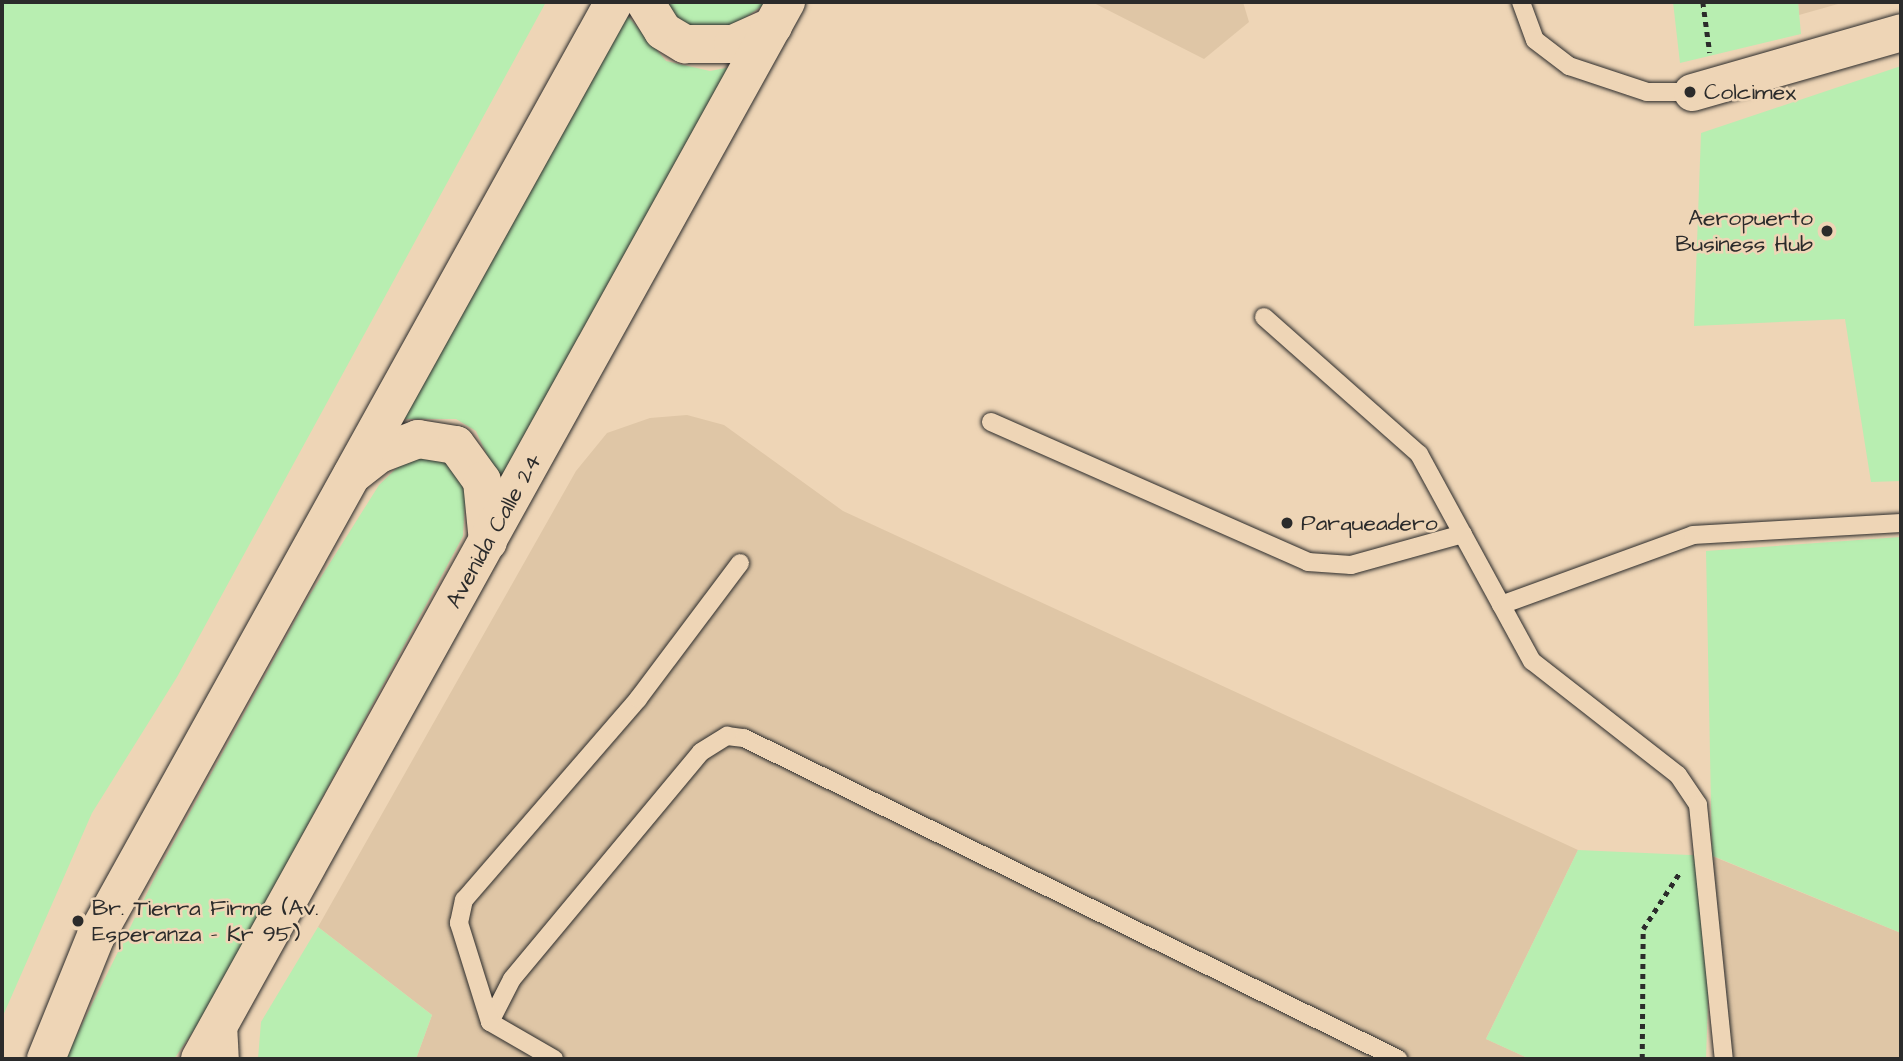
<!DOCTYPE html>
<html>
<head>
<meta charset="utf-8">
<style>
	body { margin:0 }
	#map { position:relative; width:1903px; height:1061px; overflow:hidden; background:#eed5b6; font-family:"Architects Daughter",sans-serif }
	div>[style] { position:absolute }
	[style*='--x'] { left:calc(var(--x)*1px); top:calc(var(--y)*1px); width:calc(var(--w)*1px); rotate:calc(var(--a)*1deg) }
	.built>* { inset:0; background:#dfc6a6 }
	.green>* { inset:0; background:#b8eeb1 }
	.path>* { height:4.5px; margin-top:-2.25px; transform-origin:0; background:repeating-linear-gradient(90deg,#2b2b2b 0 5px,transparent 0 10px) }
	.roads { filter:drop-shadow(0 0 2px #2b2b2b) drop-shadow(0 0 2px #2b2b2b) }
	.lane>* { height:18px; margin:-9px; padding:0 9px; transform-origin:9px; border-radius:9px; background:#eed5b6 }
	.street>* { height:37px; margin:-18.5px; padding:0 18.5px; transform-origin:18.5px; border-radius:18.5px; background:#eed5b6 }
	.secondary>* { height:38px; margin:-19px; padding:0 19px; transform-origin:19px; border-radius:19px; background:#eed5b6 }
	.dots>* { width:19px; height:19px; translate:-50% -50%; box-sizing:border-box; border:4px solid #eed5b6; border-radius:50% }
	span { translate:-50% -50%; white-space:nowrap; text-align:center; line-height:1.15; -webkit-text-stroke:5px #eed5b6; paint-order:stroke }
	.poi-label { font-size:23px; color:#2b2b2b }
	.left { translate:0 -50%; text-align:left }
	.right { translate:-100% -50%; text-align:right }
	.street-label { font-size:23px; color:#2b2b2b }
	.frame { position:absolute; inset:0; border:4px solid #2b2b2b; pointer-events:none }
</style>
</head>
<body>
<div id="map">
	<div class="built">
		<div style="clip-path:polygon(1092px 2px,1243px 2px,1249px 22px,1204px 59px)"></div>
		<div style="clip-path:polygon(1798px 2px,1845px 2px,1799px 15px)"></div>
		<div style="clip-path:polygon(687px 415px,724px 425px,843px 511px,1578px 850px,1486px 1039px,1530px 1059px,416px 1059px,432px 1015px,318px 927px,576px 471px,607px 433px,650px 418px)"></div>
		<div style="clip-path:polygon(1712px 856px,1901px 933px,1901px 1059px,1719px 1059px)"></div>
	</div>
	<div class="green">
		<div style="clip-path:polygon(2px 2px,546px 2px,177px 677px,92px 813px,2px 1018px)"></div>
		<div style="clip-path:polygon(664px 2px,768px 2px,730px 28px,687px 29px)"></div>
		<div style="clip-path:polygon(1673px 2px,1798px 2px,1801px 34px,1680px 63px)"></div>
		<div style="clip-path:polygon(627px 15px,666px 61px,710px 71px,731px 67px,500px 484px,476px 431px,456px 419px,400px 419px)"></div>
		<div style="clip-path:polygon(1901px 66px,1901px 481px,1871px 482px,1845px 319px,1694px 326px,1701px 133px)"></div>
		<div style="clip-path:polygon(426px 454px,451px 465px,466px 483px,463px 536px,207px 1012px,174px 1059px,65px 1059px,159px 869px,306px 601px,379px 485px,402px 463px)"></div>
		<div style="clip-path:polygon(1901px 537px,1901px 933px,1713px 856px,1706px 1059px,1530px 1059px,1486px 1039px,1578px 850px,1712px 856px,1706px 551px)"></div>
		<div style="clip-path:polygon(318px 927px,432px 1015px,416px 1059px,258px 1059px,261px 1022px)"></div>
	</div>
	<div class="path">
		<div style="--x:1703;--y:2;--w:51;--a:82.2"></div>
		<div style="--x:1642;--y:1059;--w:130;--a:-89.6"></div>
		<div style="--x:1643;--y:929;--w:68;--a:-57"></div>
	</div>
	<div class="roads">
		<div class="lane">
			<div style="--x:1521;--y:2;--w:40;--a:69.8"></div>
			<div style="--x:1535;--y:40;--w:43;--a:37.4"></div>
			<div style="--x:1569;--y:66;--w:82;--a:18.4"></div>
			<div style="--x:1647;--y:92;--w:45;--a:0"></div>
			<div style="--x:1264;--y:317;--w:207;--a:41.5"></div>
			<div style="--x:1419;--y:454;--w:236;--a:61.4"></div>
			<div style="--x:1532;--y:661;--w:185;--a:38"></div>
			<div style="--x:1678;--y:775;--w:36;--a:56"></div>
			<div style="--x:1698;--y:805;--w:255;--a:84.2"></div>
			<div style="--x:991;--y:422;--w:347;--a:23.8"></div>
			<div style="--x:1308;--y:562;--w:43;--a:4"></div>
			<div style="--x:1351;--y:565;--w:116;--a:-15.5"></div>
			<div style="--x:1501;--y:605;--w:204;--a:-20"></div>
			<div style="--x:1693;--y:535;--w:208;--a:-3.3"></div>
			<div style="--x:490;--y:1022;--w:48;--a:-62.9"></div>
			<div style="--x:512;--y:979;--w:295;--a:-50.2"></div>
			<div style="--x:701;--y:752;--w:31;--a:-32"></div>
			<div style="--x:727;--y:736;--w:17;--a:7"></div>
			<div style="--x:744;--y:738;--w:729;--a:26.14"></div>
			<div style="--x:228;--y:1024;--w:35;--a:87"></div>
			<div style="--x:554;--y:1059;--w:74;--a:-150"></div>
			<div style="--x:490;--y:1022;--w:104;--a:-107.4"></div>
			<div style="--x:459;--y:923;--w:24;--a:-78"></div>
			<div style="--x:464;--y:900;--w:266;--a:-49.1"></div>
			<div style="--x:638;--y:699;--w:170;--a:-53.1"></div>
		</div>
		<div class="street">
			<div style="--x:1692;--y:92;--w:217;--a:-16"></div>
		</div>
		<div class="secondary">
			<div style="--x:645;--y:2;--w:34;--a:58"></div>
			<div style="--x:663;--y:31;--w:26;--a:31"></div>
			<div style="--x:685;--y:44;--w:48;--a:0"></div>
			<div style="--x:733;--y:44;--w:44;--a:-24.2"></div>
			<div style="--x:352;--y:475;--w:34;--a:-38"></div>
			<div style="--x:379;--y:454;--w:42;--a:-21"></div>
			<div style="--x:418;--y:439;--w:38;--a:9"></div>
			<div style="--x:456;--y:445;--w:44;--a:54.2"></div>
			<div style="--x:482;--y:481;--w:61;--a:84.4"></div>
			<div style="--x:46;--y:1059;--w:133;--a:-67.9"></div>
			<div style="--x:96;--y:936;--w:1068;--a:-60.99"></div>
			<div style="--x:200;--y:1059;--w:1209;--a:-61"></div>
		</div>
	</div>
	<div class="dots">
		<div style="left:1690px;top:92px;background:#2b2b2b"></div>
		<div style="left:1827px;top:231px;background:#2b2b2b"></div>
		<div style="left:1287px;top:523px;background:#2b2b2b"></div>
		<div style="left:78px;top:921px;background:#2b2b2b"></div>
	</div>
	<div class="poi-label">
		<span class="left" style="left:1704px;top:92px">Colcimex</span>
		<span class="right" style="left:1813px;top:231px">Aeropuerto<br>Business Hub</span>
		<span class="left" style="left:1301px;top:523px">Parqueadero</span>
		<span class="left" style="left:92px;top:921px">Br. Tierra Firme (Av.<br>Esperanza - Kr 95)</span>
	</div>
	<div class="street-label">
		<span style="left:494px;top:531px;rotate:-61deg">Avenida Calle 24</span>
	</div>
	<div class="frame"></div>
</div>
</body>
</html>
